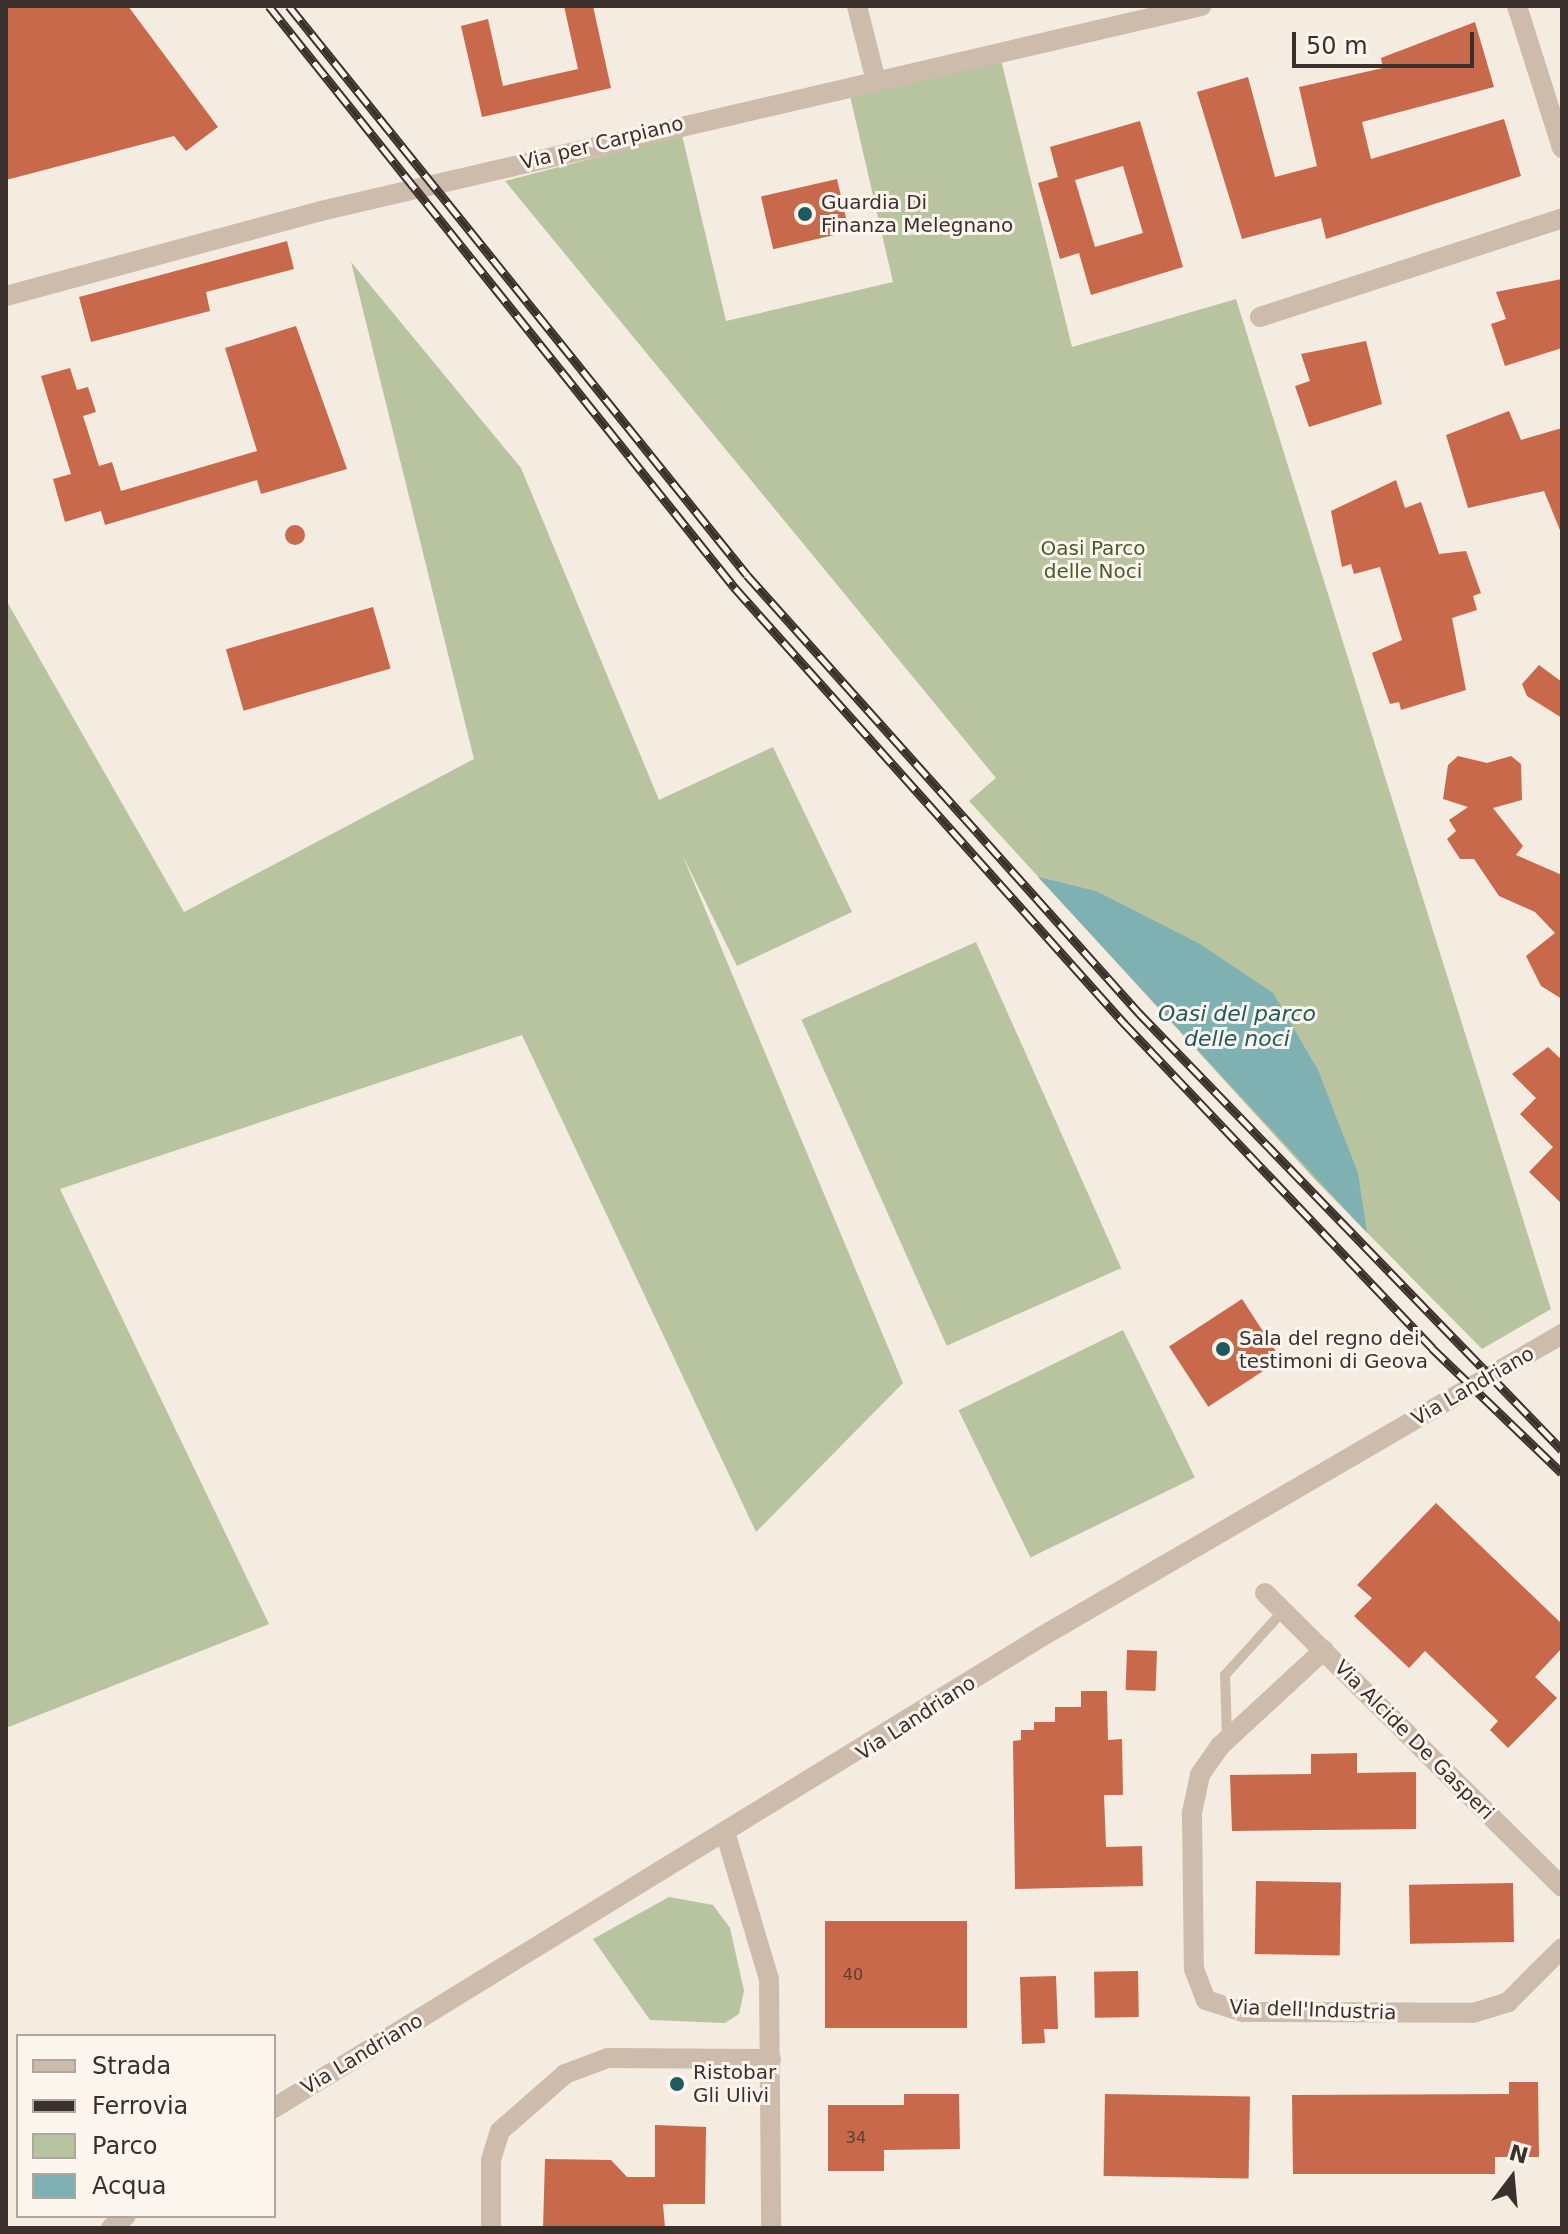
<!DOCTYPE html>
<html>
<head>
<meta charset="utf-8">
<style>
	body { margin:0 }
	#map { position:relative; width:1568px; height:2234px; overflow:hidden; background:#f4ebe1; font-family:"DejaVu Sans",sans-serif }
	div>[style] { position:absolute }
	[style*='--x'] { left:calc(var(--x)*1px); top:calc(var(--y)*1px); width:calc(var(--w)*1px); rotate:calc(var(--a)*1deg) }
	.green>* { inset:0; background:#b8c4a0; transform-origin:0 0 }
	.water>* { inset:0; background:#7fb0b2 }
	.pier>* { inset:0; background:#f4ebe1 }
	.building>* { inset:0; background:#c8694b; transform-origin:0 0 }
	.round { border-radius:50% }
	.service>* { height:10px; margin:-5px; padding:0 5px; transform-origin:5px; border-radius:5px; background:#cdbbac }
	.minor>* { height:20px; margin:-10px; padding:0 10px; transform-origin:10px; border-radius:10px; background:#cdbbac }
	.tertiary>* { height:20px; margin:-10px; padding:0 10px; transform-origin:10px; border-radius:10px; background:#cdbbac }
	.rail>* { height:9px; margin-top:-4.5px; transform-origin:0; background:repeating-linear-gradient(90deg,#fbf5ee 0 18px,#3b302b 0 36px); box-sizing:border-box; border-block:2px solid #3b302b }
	.dots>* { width:22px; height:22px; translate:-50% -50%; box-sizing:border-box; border:4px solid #fbf5ee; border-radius:50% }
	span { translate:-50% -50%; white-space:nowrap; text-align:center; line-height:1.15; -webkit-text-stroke:6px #fbf5ee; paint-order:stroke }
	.number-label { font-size:16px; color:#5e3e33 }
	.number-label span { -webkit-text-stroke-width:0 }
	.street-label { font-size:20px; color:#3b302b }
	.poi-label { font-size:20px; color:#3b302b }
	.left { translate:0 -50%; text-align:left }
	.park-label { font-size:20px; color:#4a5a2e }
	.water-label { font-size:22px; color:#1f5a5e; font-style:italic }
	.frame { position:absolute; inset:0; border:8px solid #3b302b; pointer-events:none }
	.legend { position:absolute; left:16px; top:2034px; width:260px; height:184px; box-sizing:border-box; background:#fbf5ee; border:2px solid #aea6a0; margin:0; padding:10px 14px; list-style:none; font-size:24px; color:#3b302b }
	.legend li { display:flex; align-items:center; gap:16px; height:40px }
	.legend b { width:40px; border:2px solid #aea6a0 }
	.north { position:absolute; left:1472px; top:2138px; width:80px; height:80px; -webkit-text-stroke:6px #fbf5ee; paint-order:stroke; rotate:16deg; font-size:22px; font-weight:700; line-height:32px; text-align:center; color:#3b302b }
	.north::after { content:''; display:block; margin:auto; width:28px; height:36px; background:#3b302b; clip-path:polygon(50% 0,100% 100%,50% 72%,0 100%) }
	.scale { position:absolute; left:1292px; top:32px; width:182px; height:36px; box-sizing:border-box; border:4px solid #3b302b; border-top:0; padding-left:10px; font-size:24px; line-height:28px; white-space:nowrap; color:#3b302b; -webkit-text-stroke:6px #fbf5ee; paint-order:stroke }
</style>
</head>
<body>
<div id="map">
	<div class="green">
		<div style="clip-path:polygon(1000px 56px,1072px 347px,1236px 299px,1551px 1309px,1482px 1349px,1316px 1181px,969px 801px,996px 778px,505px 181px,682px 135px,726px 321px,893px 282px,850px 96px)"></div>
		<div style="clip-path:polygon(351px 262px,521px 468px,659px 800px,773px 747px,852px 912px,737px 966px,682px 854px,903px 1383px,756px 1532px,522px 1035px,60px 1189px,269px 1624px,6px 1728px,6px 600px,184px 912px,474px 759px)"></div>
		<div style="left:976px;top:942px;width:357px;height:191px;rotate:66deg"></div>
		<div style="left:1123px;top:1330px;width:164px;height:183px;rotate:64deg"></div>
		<div style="clip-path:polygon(669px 1897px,713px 1905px,730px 1928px,744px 1991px,739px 2014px,725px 2023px,650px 2020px,593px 1939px)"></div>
	</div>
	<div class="water">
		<div style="clip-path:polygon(1038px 877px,1096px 891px,1200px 944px,1273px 993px,1318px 1070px,1358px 1173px,1367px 1233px)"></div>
	</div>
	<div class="pier">
		<div style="clip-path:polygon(1035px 874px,1316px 1181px,1370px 1236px,1364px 1236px,1137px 993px)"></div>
	</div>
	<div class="building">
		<div style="clip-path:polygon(6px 6px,128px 6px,218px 127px,186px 151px,174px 136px,6px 180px)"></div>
		<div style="clip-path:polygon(564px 6px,593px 6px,611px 88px,482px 117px,461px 26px,488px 19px,503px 86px,578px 69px)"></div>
		<div style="clip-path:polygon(1475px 22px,1494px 87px,1362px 122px,1371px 159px,1504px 119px,1521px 176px,1326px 239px,1321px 218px,1242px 239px,1197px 92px,1248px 77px,1275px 177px,1317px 166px,1299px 87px,1383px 68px,1381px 58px)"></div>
		<div style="clip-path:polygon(evenodd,1140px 121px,1183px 267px,1091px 295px,1079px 253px,1060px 259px,1038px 183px,1058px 177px,1050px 147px,1140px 121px,1123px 166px,1143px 233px,1095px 247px,1075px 180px,1123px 166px)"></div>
		<div style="left:837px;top:179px;width:54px;height:78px;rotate:77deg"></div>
		<div style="clip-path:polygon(287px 241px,294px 269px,206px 292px,210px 311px,91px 342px,79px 297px)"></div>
		<div style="clip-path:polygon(1562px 279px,1562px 348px,1505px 366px,1491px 324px,1506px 319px,1496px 292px)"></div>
		<div style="clip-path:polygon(296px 326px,347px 469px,261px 494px,257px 480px,105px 525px,101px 511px,65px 522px,53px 479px,71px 474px,41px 376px,70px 368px,77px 390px,88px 387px,96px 412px,83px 416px,99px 466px,112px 462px,121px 491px,257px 451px,225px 348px)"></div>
		<div style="clip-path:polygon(1366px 341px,1382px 404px,1309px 427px,1295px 386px,1310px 381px,1301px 354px)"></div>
		<div style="clip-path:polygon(1509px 411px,1521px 440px,1562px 428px,1562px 535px,1544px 491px,1468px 508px,1446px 435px)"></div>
		<div style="clip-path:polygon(1396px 480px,1405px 508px,1421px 502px,1439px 554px,1466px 551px,1481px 593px,1473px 596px,1477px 610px,1452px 618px,1466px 690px,1401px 710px,1399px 702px,1390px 704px,1372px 653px,1402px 640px,1380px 567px,1354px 574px,1351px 564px,1342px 567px,1331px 511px)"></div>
		<div class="round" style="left:285px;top:525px;width:20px;height:20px"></div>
		<div style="left:373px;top:607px;width:64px;height:153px;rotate:74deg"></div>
		<div style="clip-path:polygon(1539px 665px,1562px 682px,1562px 718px,1527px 696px,1522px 684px)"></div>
		<div style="clip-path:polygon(1458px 756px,1487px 763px,1511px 756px,1521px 764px,1522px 800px,1493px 808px,1523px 846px,1516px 855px,1562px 875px,1562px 999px,1541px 986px,1526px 956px,1555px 933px,1535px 912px,1499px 896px,1474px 859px,1460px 859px,1447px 839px,1456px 831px,1449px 820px,1468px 807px,1443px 799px,1448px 765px)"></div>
		<div style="clip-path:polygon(1548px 1047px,1562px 1060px,1562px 1204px,1529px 1172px,1553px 1147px,1520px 1114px,1536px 1098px,1512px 1074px)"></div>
		<div style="left:1242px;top:1299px;width:72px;height:87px;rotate:57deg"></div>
		<div style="clip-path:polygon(1436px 1503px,1562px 1624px,1562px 1648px,1535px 1677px,1557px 1698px,1508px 1748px,1490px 1730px,1498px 1721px,1425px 1651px,1409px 1668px,1354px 1616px,1372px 1598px,1357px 1585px)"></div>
		<div style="left:1127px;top:1650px;width:30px;height:40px;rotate:2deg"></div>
		<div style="clip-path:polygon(1081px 1691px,1107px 1691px,1108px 1740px,1122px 1739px,1123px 1795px,1104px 1795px,1106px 1847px,1142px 1846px,1143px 1886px,1015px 1889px,1013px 1741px,1021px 1740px,1021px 1730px,1034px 1730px,1034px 1722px,1055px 1722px,1055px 1707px,1081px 1707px)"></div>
		<div style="clip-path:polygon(1357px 1753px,1357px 1773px,1416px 1772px,1416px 1829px,1232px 1831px,1230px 1775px,1311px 1774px,1311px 1754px)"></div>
		<div style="left:1256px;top:1881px;width:85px;height:73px;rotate:1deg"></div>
		<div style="left:1513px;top:1883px;width:59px;height:104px;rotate:89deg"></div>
		<div style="left:825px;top:1921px;width:142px;height:107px"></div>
		<div style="left:1138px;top:1971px;width:46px;height:44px;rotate:89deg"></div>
		<div style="clip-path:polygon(1056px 1976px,1058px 2029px,1044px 2029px,1045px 2043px,1022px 2044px,1020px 1977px)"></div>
		<div style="clip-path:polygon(1509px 2082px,1538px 2082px,1539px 2157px,1495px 2157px,1495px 2174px,1293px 2174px,1292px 2095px,1509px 2094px)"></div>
		<div style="clip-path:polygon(904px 2094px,959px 2094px,960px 2149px,884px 2150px,884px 2171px,828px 2171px,828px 2105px,904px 2105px)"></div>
		<div style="left:1105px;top:2094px;width:145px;height:82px;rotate:1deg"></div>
		<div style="clip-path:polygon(655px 2125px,706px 2127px,705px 2204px,663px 2204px,665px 2228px,543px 2228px,545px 2159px,611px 2160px,627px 2177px,655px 2177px)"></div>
	</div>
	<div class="service">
		<div style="--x:1227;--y:1738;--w:63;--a:-91.8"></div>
		<div style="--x:1225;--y:1675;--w:86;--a:-47.8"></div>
	</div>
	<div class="minor">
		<div style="--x:857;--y:6;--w:73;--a:75.8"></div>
		<div style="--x:1517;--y:6;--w:149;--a:72.4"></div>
		<div style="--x:6;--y:296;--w:326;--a:-15.1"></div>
		<div style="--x:321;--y:211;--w:904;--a:-13.11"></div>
		<div style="--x:1260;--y:317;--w:318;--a:-18.1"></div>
		<div style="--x:1265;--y:1593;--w:418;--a:44.7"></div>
		<div style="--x:1324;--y:1650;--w:142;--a:137.3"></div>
		<div style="--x:1220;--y:1746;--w:35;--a:125"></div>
		<div style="--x:1200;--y:1775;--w:40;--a:102"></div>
		<div style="--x:1192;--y:1814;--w:155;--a:89.3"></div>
		<div style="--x:1194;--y:1969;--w:33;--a:69"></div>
		<div style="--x:1206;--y:2000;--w:39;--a:18"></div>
		<div style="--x:1243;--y:2012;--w:230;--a:0.2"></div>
		<div style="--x:1473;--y:2013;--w:37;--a:-17"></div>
		<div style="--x:1508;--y:2002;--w:76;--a:-45"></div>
		<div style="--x:726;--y:1835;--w:150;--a:73.4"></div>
		<div style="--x:769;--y:1979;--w:249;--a:89.5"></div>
		<div style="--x:491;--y:2228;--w:68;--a:-90"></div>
		<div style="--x:491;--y:2160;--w:30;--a:-73"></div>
		<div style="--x:500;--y:2131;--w:86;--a:-41.2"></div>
		<div style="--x:565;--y:2074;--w:46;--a:-20.4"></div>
		<div style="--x:608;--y:2058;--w:163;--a:0.4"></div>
	</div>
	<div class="tertiary">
		<div style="--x:274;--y:2108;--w:900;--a:-31.55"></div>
		<div style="--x:1041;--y:1637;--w:603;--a:-30.18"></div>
		<div style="--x:111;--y:2228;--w:19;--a:-39"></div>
	</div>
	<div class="rail">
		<div style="--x:269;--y:6;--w:746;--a:51.32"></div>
		<div style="--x:735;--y:588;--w:584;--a:48.2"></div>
		<div style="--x:1124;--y:1023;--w:448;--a:46.5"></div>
		<div style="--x:1432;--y:1348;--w:180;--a:43.9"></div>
		<div style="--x:289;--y:6;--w:730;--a:51.17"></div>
		<div style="--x:747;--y:575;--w:588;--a:48.17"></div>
		<div style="--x:1139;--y:1013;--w:608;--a:45.93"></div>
	</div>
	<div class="dots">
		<div style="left:805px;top:214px;background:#1f5a5e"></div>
		<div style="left:1223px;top:1349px;background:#1f5a5e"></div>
		<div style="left:677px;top:2084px;background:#1f5a5e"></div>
	</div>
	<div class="number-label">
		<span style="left:853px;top:1975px">40</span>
		<span style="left:856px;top:2138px">34</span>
	</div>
	<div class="street-label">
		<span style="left:602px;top:143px;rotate:-14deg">Via per Carpiano</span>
		<span style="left:1473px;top:1386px;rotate:-30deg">Via Landriano</span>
		<span style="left:916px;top:1718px;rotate:-33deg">Via Landriano</span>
		<span style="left:1414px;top:1740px;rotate:45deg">Via Alcide De Gasperi</span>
		<span style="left:1313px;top:2010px;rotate:2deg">Via dell'Industria</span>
		<span style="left:362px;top:2054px;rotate:-31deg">Via Landriano</span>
	</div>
	<div class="poi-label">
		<span class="left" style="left:821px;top:214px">Guardia Di<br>Finanza Melegnano</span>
		<span class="left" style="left:1239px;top:1350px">Sala del regno dei<br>testimoni di Geova</span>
		<span class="left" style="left:693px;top:2084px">Ristobar<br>Gli Ulivi</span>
	</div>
	<div class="park-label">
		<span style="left:1093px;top:560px">Oasi Parco<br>delle Noci</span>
	</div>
	<div class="water-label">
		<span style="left:1237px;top:1026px">Oasi del parco<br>delle noci</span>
	</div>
	<div class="frame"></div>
	<ul class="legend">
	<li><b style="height:10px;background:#cdbbac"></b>Strada</li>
	<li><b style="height:10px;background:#3b302b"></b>Ferrovia</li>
	<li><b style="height:22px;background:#b8c4a0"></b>Parco</li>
	<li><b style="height:22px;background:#7fb0b2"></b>Acqua</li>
	</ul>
	<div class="north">N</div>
	<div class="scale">50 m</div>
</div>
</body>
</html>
